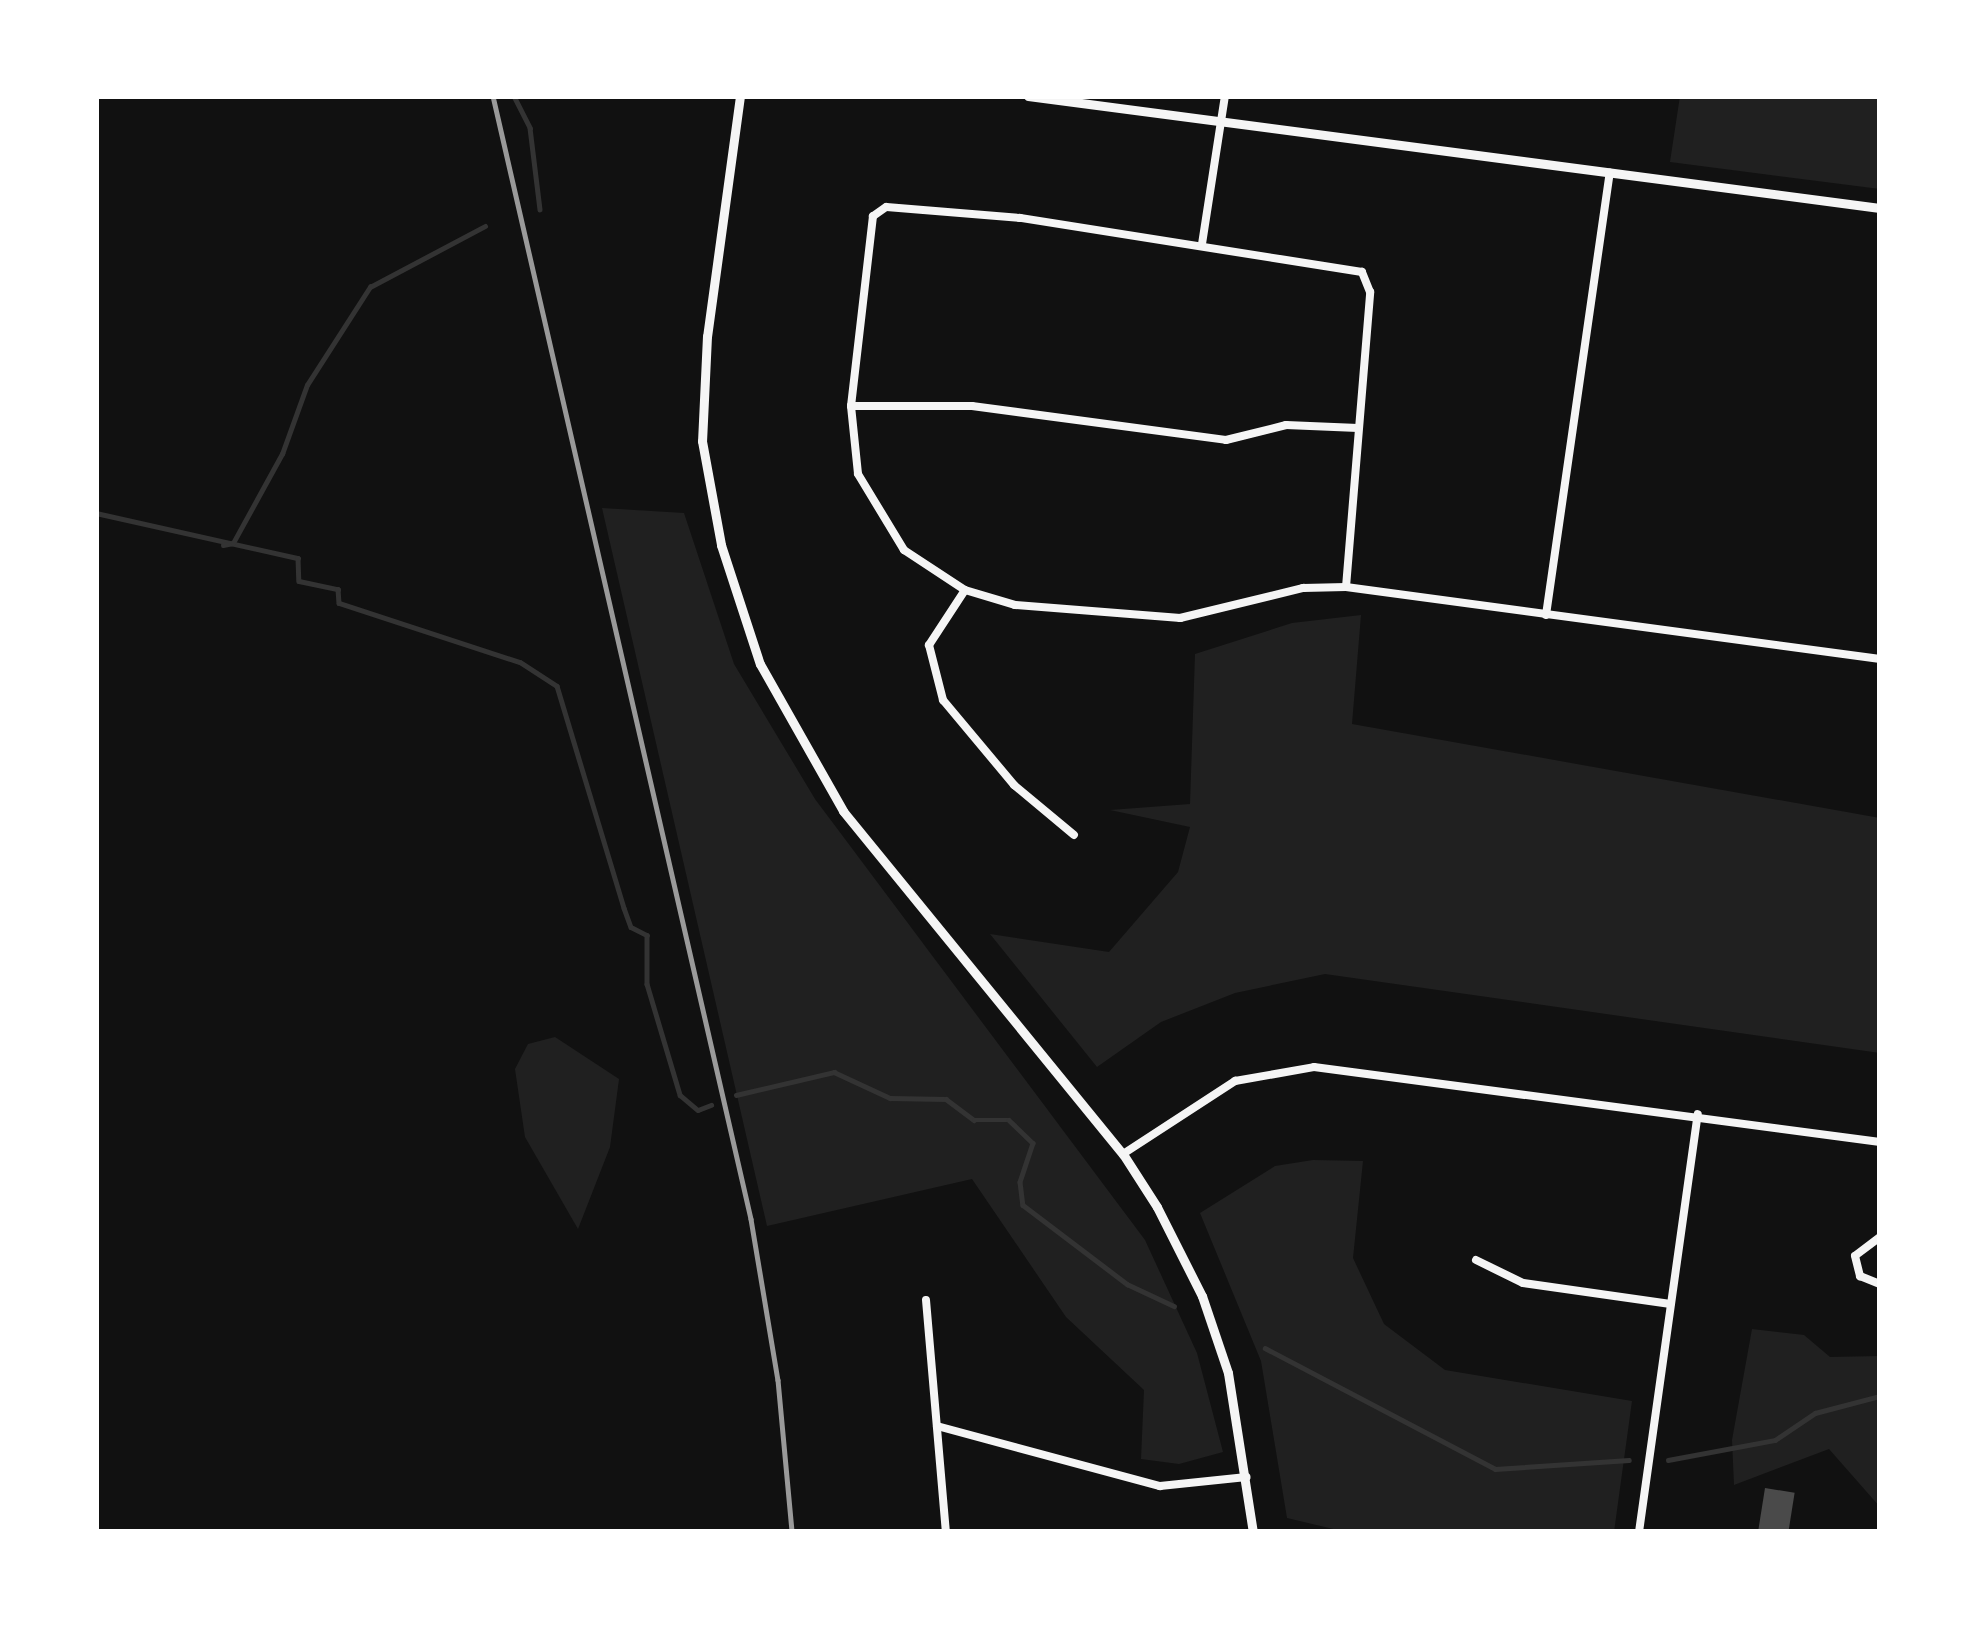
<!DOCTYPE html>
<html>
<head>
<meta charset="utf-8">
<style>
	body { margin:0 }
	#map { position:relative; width:1976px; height:1628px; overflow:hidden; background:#111; font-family:Poppins,sans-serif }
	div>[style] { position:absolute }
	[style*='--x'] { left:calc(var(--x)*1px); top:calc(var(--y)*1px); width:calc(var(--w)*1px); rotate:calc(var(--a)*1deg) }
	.green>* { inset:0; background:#202020 }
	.stream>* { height:4.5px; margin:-2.25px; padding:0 2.25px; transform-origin:2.25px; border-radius:2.25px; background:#333 }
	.building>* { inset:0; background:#4a4a4a; transform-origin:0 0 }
	.minor>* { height:8px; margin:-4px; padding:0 4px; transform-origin:4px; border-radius:4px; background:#f5f5f5 }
	.tertiary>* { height:9px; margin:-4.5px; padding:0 4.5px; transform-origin:4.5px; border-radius:4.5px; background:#f5f5f5 }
	.rail>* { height:4.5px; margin:-2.25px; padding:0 2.25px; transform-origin:2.25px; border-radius:2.25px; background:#9a9a9a }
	span { translate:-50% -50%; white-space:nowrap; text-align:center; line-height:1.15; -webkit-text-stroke:10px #fff; paint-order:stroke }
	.frame { position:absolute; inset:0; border:99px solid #fff; pointer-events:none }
</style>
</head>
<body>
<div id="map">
	<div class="green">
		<div style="clip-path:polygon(1680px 96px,1880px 96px,1880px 189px,1670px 162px)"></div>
		<div style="clip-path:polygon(602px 508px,684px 513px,734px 664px,815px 799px,1145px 1240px,1197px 1353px,1223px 1452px,1179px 1464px,1141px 1459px,1144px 1390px,1066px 1317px,972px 1179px,767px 1226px)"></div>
		<div style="clip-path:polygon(1361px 615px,1352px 724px,1880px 818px,1880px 1053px,1325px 974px,1235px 993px,1161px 1022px,1097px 1067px,990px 934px,1109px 952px,1178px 872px,1190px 827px,1110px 810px,1190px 804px,1195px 654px,1292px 623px)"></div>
		<div style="clip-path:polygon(555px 1037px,619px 1079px,610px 1147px,578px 1229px,525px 1137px,515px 1069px,528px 1044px)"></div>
		<div style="clip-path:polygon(1313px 1160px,1363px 1161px,1353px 1258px,1384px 1324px,1445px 1370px,1632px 1401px,1614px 1532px,1346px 1532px,1287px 1518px,1261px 1361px,1200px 1213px,1275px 1166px)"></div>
		<div style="clip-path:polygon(1752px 1329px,1804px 1335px,1830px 1357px,1880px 1356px,1880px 1507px,1829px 1449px,1734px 1485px,1732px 1440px)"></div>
	</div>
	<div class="stream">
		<div style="--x:514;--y:96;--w:36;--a:63"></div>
		<div style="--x:530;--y:128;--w:82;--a:83"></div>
		<div style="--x:96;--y:513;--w:207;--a:12.6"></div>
		<div style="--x:298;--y:558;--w:23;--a:88"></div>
		<div style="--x:299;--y:581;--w:40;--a:12"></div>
		<div style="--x:338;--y:589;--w:14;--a:86"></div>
		<div style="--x:339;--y:603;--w:190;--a:18.1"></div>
		<div style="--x:520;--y:662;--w:44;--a:33"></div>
		<div style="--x:557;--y:686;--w:232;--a:73.2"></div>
		<div style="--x:624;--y:908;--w:20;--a:70"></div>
		<div style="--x:631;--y:927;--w:18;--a:27"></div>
		<div style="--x:647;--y:935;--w:49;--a:90"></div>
		<div style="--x:647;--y:984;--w:116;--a:73.4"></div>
		<div style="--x:680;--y:1095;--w:23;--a:40"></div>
		<div style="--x:698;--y:1110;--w:14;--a:-21"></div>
		<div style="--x:223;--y:545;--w:10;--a:-11"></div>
		<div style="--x:233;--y:543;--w:102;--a:-61.2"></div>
		<div style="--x:282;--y:454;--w:73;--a:-70.1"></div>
		<div style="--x:307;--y:385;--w:117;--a:-57.3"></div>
		<div style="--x:370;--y:287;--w:130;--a:-27.9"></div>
		<div style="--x:736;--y:1095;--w:101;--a:-13.2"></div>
		<div style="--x:834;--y:1072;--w:62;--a:24.9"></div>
		<div style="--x:890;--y:1098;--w:56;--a:1"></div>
		<div style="--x:946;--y:1099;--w:35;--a:37"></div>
		<div style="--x:974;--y:1120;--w:35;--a:0"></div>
		<div style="--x:1009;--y:1120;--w:33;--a:44"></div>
		<div style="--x:1033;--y:1143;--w:41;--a:108.4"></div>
		<div style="--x:1020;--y:1182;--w:23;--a:83"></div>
		<div style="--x:1023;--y:1205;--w:131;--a:37.2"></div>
		<div style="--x:1127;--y:1284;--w:52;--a:25.1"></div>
		<div style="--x:1265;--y:1348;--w:260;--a:27.7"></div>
		<div style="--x:1495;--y:1469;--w:134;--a:-3.8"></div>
		<div style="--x:1668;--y:1460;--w:109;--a:-10.6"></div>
		<div style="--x:1775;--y:1440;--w:48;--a:-34"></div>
		<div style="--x:1815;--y:1413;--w:67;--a:-14.7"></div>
	</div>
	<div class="building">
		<div style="left:1765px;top:1488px;width:30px;height:44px;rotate:9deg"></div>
	</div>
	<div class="minor">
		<div style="--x:1202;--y:244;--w:150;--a:-81.2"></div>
		<div style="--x:851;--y:406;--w:121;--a:0"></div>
		<div style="--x:972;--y:406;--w:256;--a:7.6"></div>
		<div style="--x:1226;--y:440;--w:62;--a:-14"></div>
		<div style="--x:1286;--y:425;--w:72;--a:2.4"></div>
		<div style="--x:1346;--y:587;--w:296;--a:-85.3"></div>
		<div style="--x:1370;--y:292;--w:22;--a:-112"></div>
		<div style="--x:1362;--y:272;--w:346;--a:-171"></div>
		<div style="--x:1020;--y:218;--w:134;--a:-175.3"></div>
		<div style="--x:886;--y:207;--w:16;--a:145"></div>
		<div style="--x:873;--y:216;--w:191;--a:96.6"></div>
		<div style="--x:851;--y:406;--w:68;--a:84.1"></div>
		<div style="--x:858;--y:474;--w:89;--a:58.8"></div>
		<div style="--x:904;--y:550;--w:73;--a:33.3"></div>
		<div style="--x:965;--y:590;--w:52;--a:16.7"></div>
		<div style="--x:1015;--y:605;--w:166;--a:4.5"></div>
		<div style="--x:1180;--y:618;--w:127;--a:-13.7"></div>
		<div style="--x:1303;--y:588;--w:43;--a:-1.3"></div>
		<div style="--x:1346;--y:587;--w:539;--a:7.68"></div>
		<div style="--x:965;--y:590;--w:66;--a:123.2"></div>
		<div style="--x:929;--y:645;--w:57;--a:75.7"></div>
		<div style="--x:943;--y:700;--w:111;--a:50.1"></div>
		<div style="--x:1014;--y:785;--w:78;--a:39.8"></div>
		<div style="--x:1546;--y:615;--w:447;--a:-81.8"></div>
		<div style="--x:1123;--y:1154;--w:134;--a:-33.1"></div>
		<div style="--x:1235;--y:1081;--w:80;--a:-10"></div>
		<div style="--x:1314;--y:1067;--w:571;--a:7.55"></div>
		<div style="--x:1880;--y:1237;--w:31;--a:143"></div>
		<div style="--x:1855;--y:1256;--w:21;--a:76"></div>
		<div style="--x:1860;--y:1276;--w:22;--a:22"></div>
		<div style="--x:1476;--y:1260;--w:52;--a:26.1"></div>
		<div style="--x:1523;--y:1283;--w:149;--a:8.1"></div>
		<div style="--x:926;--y:1300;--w:233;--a:85.1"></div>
		<div style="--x:937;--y:1426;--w:231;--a:15.1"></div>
		<div style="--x:1160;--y:1486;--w:87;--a:-5.9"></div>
		<div style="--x:1639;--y:1532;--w:422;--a:-82"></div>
	</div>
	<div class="tertiary">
		<div style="--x:740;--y:96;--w:242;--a:97.8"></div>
		<div style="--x:707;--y:336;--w:105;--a:92.7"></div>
		<div style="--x:702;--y:441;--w:106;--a:79.6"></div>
		<div style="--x:721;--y:545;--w:125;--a:71.9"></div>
		<div style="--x:760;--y:664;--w:169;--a:60.5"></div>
		<div style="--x:843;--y:811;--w:443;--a:50.8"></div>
		<div style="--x:1123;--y:1154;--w:63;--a:57.3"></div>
		<div style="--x:1157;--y:1207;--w:100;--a:63.2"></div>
		<div style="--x:1202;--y:1296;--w:81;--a:71.3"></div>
		<div style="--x:1228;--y:1373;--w:161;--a:81.1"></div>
		<div style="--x:1028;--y:96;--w:859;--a:7.49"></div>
	</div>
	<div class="rail">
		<div style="--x:493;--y:96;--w:1152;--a:77.06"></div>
		<div style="--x:751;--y:1219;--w:163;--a:80.5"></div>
		<div style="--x:778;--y:1380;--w:153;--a:84.7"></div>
	</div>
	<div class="frame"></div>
</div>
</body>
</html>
